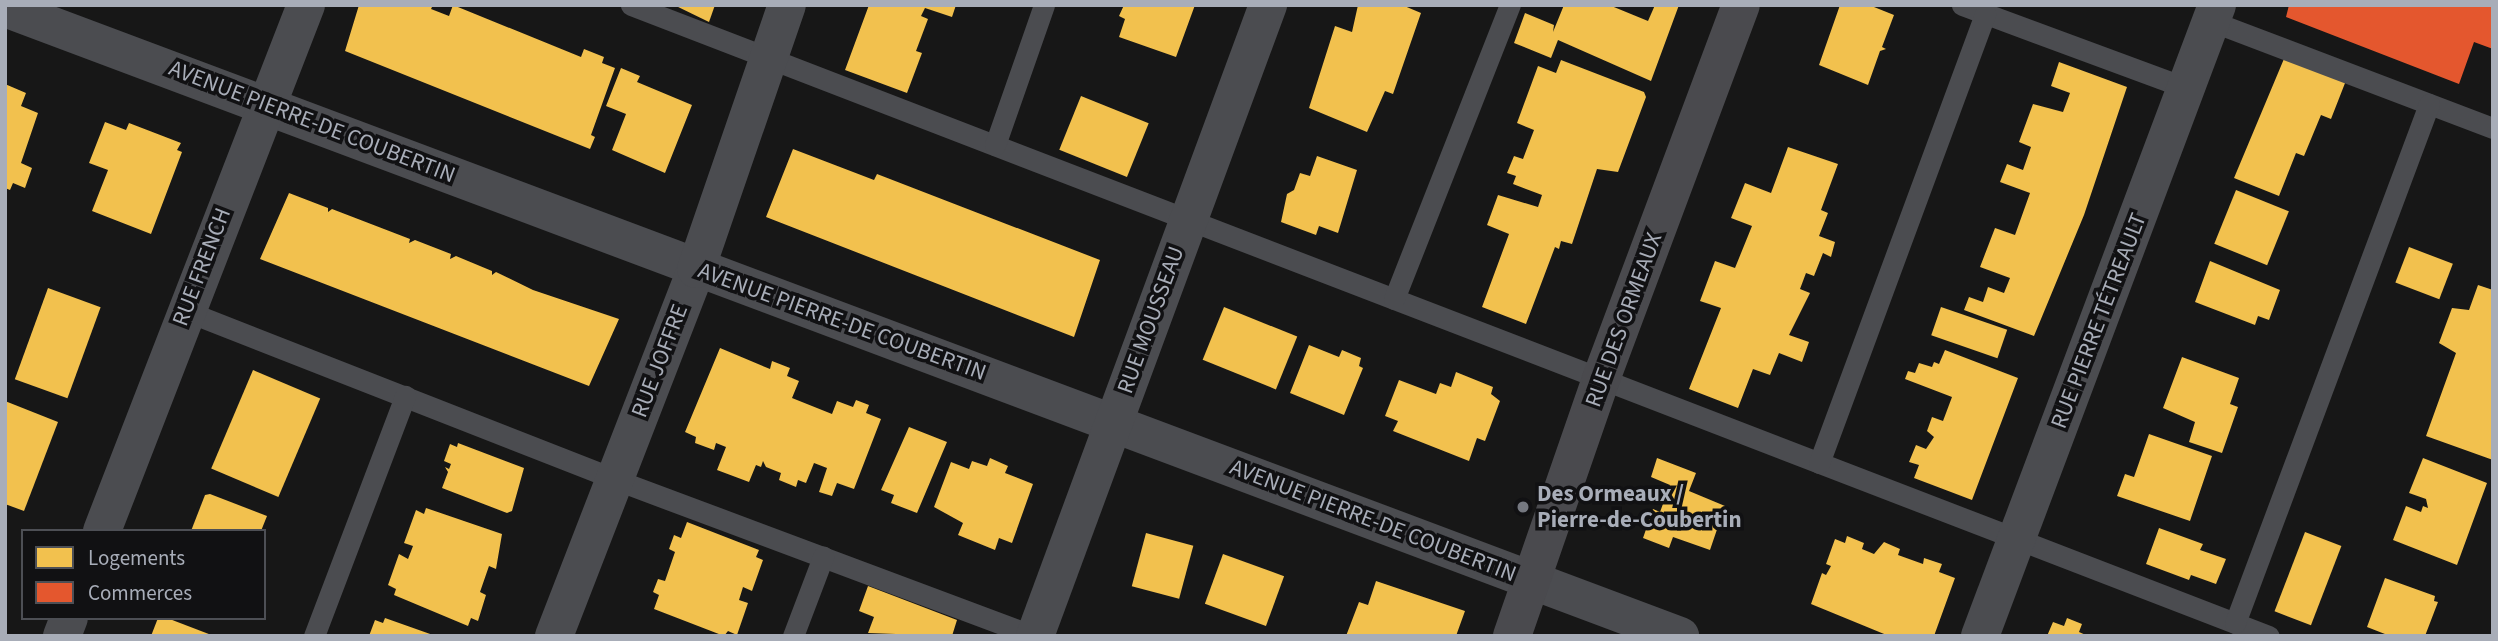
<!DOCTYPE html>
<html>
<head>
<meta charset="utf-8">
<style>
	body { margin:0 }
	#map { position:relative; width:2498px; height:641px; overflow:hidden; background:#171717; font-family:"Source Sans 3",sans-serif }
	div>[style] { position:absolute }
	[style*='--x'] { left:calc(var(--x)*1px); top:calc(var(--y)*1px); width:calc(var(--w)*1px); rotate:calc(var(--a)*1deg) }
	.homes>* { inset:0; background:#f2c14e; transform-origin:0 0 }
	.shops>* { inset:0; background:#e4572e }
	.lane>* { height:21px; margin:-10.5px; padding:0 10.5px; transform-origin:10.5px; border-radius:10.5px; background:#4b4c50 }
	.street>* { height:38px; margin:-19px; padding:0 19px; transform-origin:19px; border-radius:19px; background:#4b4c50 }
	.secondary>* { height:38px; margin:-19px; padding:0 19px; transform-origin:19px; border-radius:19px; background:#4a4a4e }
	.dots>* { width:19px; height:19px; translate:-50% -50%; box-sizing:border-box; border:4px solid #111113; border-radius:50% }
	span { translate:-50% -50%; white-space:nowrap; text-align:center; line-height:1.15; -webkit-text-stroke:7px #111113; paint-order:stroke }
	.street-label { font-size:23px; color:#a8adb8 }
	.poi-label { font-size:23px; color:#a8adb8; font-weight:700 }
	.left { translate:0 -50%; text-align:left }
	.frame { position:absolute; inset:0; border:7px solid #a8adb8; pointer-events:none }
	.legend { position:absolute; left:21px; top:529px; width:245px; height:91px; box-sizing:border-box; background:#111113; border:2px solid #4d4f55; margin:0; padding:9px 12px; list-style:none; font-size:21px; color:#a8adb8 }
	.legend li { display:flex; align-items:center; gap:14px; height:35px }
	.legend b { width:35px; border:2px solid #4d4f55 }
</style>
</head>
<body>
<div id="map">
	<div class="homes">
		<div style="clip-path:polygon(359px 5px,433px 5px,431px 9px,449px 16px,453px 5px,581px 57px,584px 49px,604px 57px,602px 63px,615px 68px,591px 135px,595px 137px,590px 149px,345px 51px)"></div>
		<div style="clip-path:polygon(674px 5px,715px 5px,709px 22px)"></div>
		<div style="clip-path:polygon(869px 5px,956px 5px,952px 17px,925px 8px,921px 16px,928px 19px,916px 51px,922px 53px,907px 93px,845px 70px)"></div>
		<div style="clip-path:polygon(1124px 5px,1195px 5px,1176px 57px,1119px 37px,1125px 19px,1119px 16px)"></div>
		<div style="clip-path:polygon(1358px 5px,1402px 5px,1421px 13px,1393px 94px,1385px 91px,1367px 132px,1309px 108px,1335px 26px,1352px 32px)"></div>
		<div style="clip-path:polygon(1564px 5px,1609px 5px,1648px 21px,1655px 5px,1679px 5px,1651px 81px,1558px 40px,1551px 58px,1514px 43px,1525px 13px,1554px 25px,1553px 32px)"></div>
		<div style="clip-path:polygon(1840px 5px,1869px 5px,1894px 15px,1882px 47px,1886px 49px,1880px 51px,1868px 85px,1819px 65px)"></div>
		<div style="clip-path:polygon(2286px 54px,2347px 78px,2331px 119px,2321px 115px,2304px 156px,2296px 153px,2279px 196px,2234px 178px)"></div>
		<div style="clip-path:polygon(1561px 60px,1644px 92px,1646px 97px,1618px 172px,1597px 169px,1572px 244px,1561px 241px,1559px 249px,1555px 247px,1526px 324px,1482px 307px,1509px 234px,1487px 225px,1498px 195px,1538px 207px,1542px 195px,1513px 184px,1516px 176px,1507px 173px,1514px 156px,1523px 159px,1534px 130px,1517px 123px,1538px 66px,1556px 73px)"></div>
		<div style="clip-path:polygon(2059px 62px,2127px 87px,2084px 215px,2034px 336px,1964px 310px,1969px 297px,1983px 302px,1988px 287px,2004px 293px,2010px 278px,1980px 267px,1995px 228px,2015px 235px,2030px 193px,2000px 182px,2007px 164px,2023px 170px,2031px 147px,2019px 142px,2033px 104px,2063px 112px,2070px 93px,2051px 86px)"></div>
		<div style="clip-path:polygon(621px 68px,640px 76px,637px 82px,692px 105px,665px 173px,612px 150px,626px 114px,606px 106px)"></div>
		<div style="clip-path:polygon(5px 84px,26px 93px,21px 106px,38px 113px,21px 163px,32px 168px,25px 188px,13px 183px,10px 190px,5px 188px)"></div>
		<div style="left:1081px;top:96px;width:73px;height:58px;rotate:22deg"></div>
		<div style="clip-path:polygon(105px 122px,126px 130px,129px 123px,181px 143px,177px 150px,182px 152px,151px 234px,92px 211px,108px 170px,89px 163px)"></div>
		<div style="clip-path:polygon(1788px 147px,1838px 164px,1821px 210px,1828px 213px,1819px 236px,1835px 242px,1831px 257px,1823px 253px,1814px 276px,1806px 273px,1800px 289px,1810px 293px,1789px 335px,1809px 342px,1802px 362px,1779px 353px,1770px 375px,1753px 369px,1738px 408px,1689px 389px,1721px 308px,1700px 301px,1715px 261px,1735px 268px,1752px 226px,1731px 218px,1745px 183px,1771px 193px)"></div>
		<div style="clip-path:polygon(793px 149px,874px 180px,877px 174px,1100px 260px,1074px 337px,766px 217px)"></div>
		<div style="clip-path:polygon(1317px 156px,1357px 170px,1338px 233px,1319px 226px,1316px 235px,1281px 222px,1287px 194px,1294px 190px,1300px 173px,1310px 176px)"></div>
		<div style="left:2236px;top:190px;width:57px;height:58px;rotate:22deg"></div>
		<div style="clip-path:polygon(289px 193px,328px 208px,328px 212px,332px 209px,410px 239px,409px 243px,415px 240px,451px 254px,450px 259px,456px 256px,492px 271px,492px 275px,496px 272px,533px 290px,619px 319px,589px 386px,260px 259px)"></div>
		<div style="left:2409px;top:247px;width:47px;height:38px;rotate:21deg"></div>
		<div style="clip-path:polygon(2210px 261px,2280px 290px,2269px 320px,2258px 316px,2255px 325px,2195px 302px)"></div>
		<div style="clip-path:polygon(2478px 285px,2493px 290px,2493px 460px,2426px 436px,2456px 353px,2439px 343px,2452px 308px,2469px 310px)"></div>
		<div style="left:48px;top:288px;width:56px;height:97px;rotate:20deg"></div>
		<div style="left:1224px;top:307px;width:79px;height:57px;rotate:22deg"></div>
		<div style="left:1941px;top:307px;width:70px;height:30px;rotate:19deg"></div>
		<div style="clip-path:polygon(1309px 345px,1339px 357px,1342px 350px,1361px 358px,1359px 366px,1363px 368px,1344px 415px,1290px 393px)"></div>
		<div style="clip-path:polygon(720px 348px,770px 369px,772px 361px,790px 368px,787px 376px,799px 381px,792px 398px,832px 414px,837px 401px,853px 407px,856px 400px,869px 405px,866px 413px,881px 419px,854px 489px,837px 483px,832px 496px,819px 492px,827px 468px,814px 463px,806px 483px,798px 480px,796px 487px,779px 480px,781px 473px,766px 467px,763px 461px,761px 467px,756px 465px,749px 482px,717px 470px,726px 447px,716px 443px,714px 450px,695px 443px,696px 437px,685px 432px)"></div>
		<div style="clip-path:polygon(1945px 350px,2018px 378px,1972px 500px,1914px 478px,1919px 465px,1909px 462px,1916px 445px,1926px 449px,1934px 437px,1927px 431px,1932px 417px,1943px 421px,1952px 397px,1905px 379px,1908px 371px,1915px 373px,1919px 363px,1932px 367px,1934px 362px,1939px 364px)"></div>
		<div style="clip-path:polygon(2182px 357px,2239px 378px,2230px 404px,2238px 407px,2222px 453px,2189px 442px,2195px 422px,2163px 408px)"></div>
		<div style="left:253px;top:370px;width:73px;height:107px;rotate:23deg"></div>
		<div style="clip-path:polygon(1456px 372px,1493px 387px,1491px 394px,1500px 401px,1485px 441px,1477px 438px,1469px 461px,1393px 431px,1398px 421px,1385px 416px,1399px 380px,1436px 394px,1440px 383px,1451px 387px)"></div>
		<div style="clip-path:polygon(5px 401px,58px 422px,24px 511px,5px 504px)"></div>
		<div style="clip-path:polygon(909px 427px,947px 442px,917px 513px,891px 503px,894px 495px,881px 490px)"></div>
		<div style="clip-path:polygon(2149px 434px,2212px 456px,2190px 521px,2117px 496px,2125px 474px,2134px 477px)"></div>
		<div style="clip-path:polygon(458px 443px,524px 468px,512px 511px,507px 513px,442px 488px,448px 472px,445px 467px,449px 469px,451px 464px,444px 461px,450px 444px,457px 447px)"></div>
		<div style="clip-path:polygon(990px 458px,1008px 466px,1005px 473px,1033px 484px,1012px 543px,999px 538px,995px 550px,958px 535px,963px 523px,934px 507px,951px 462px,969px 469px,972px 461px,987px 466px)"></div>
		<div style="clip-path:polygon(1657px 458px,1696px 473px,1689px 491px,1725px 506px,1710px 550px,1673px 537px,1669px 548px,1643px 538px,1653px 509px,1660px 512px,1670px 485px,1651px 477px)"></div>
		<div style="clip-path:polygon(2423px 458px,2487px 483px,2457px 565px,2393px 540px,2406px 506px,2421px 512px,2423px 506px,2428px 508px,2426px 499px,2409px 493px)"></div>
		<div style="clip-path:polygon(210px 494px,267px 516px,261px 531px,191px 531px,205px 495px)"></div>
		<div style="clip-path:polygon(426px 508px,502px 534px,496px 569px,489px 566px,480px 592px,486px 595px,478px 621px,471px 618px,468px 626px,394px 595px,396px 589px,388px 585px,399px 554px,408px 559px,413px 546px,404px 543px,416px 510px,424px 514px)"></div>
		<div style="clip-path:polygon(687px 522px,759px 550px,756px 557px,763px 560px,752px 591px,743px 587px,739px 600px,748px 603px,737px 635px,728px 631px,724px 636px,654px 609px,659px 595px,653px 592px,658px 579px,665px 581px,675px 552px,669px 549px,674px 535px,681px 538px)"></div>
		<div style="clip-path:polygon(2159px 528px,2203px 544px,2200px 550px,2226px 559px,2216px 584px,2191px 575px,2189px 580px,2146px 564px)"></div>
		<div style="left:2305px;top:532px;width:39px;height:85px;rotate:21deg"></div>
		<div style="left:1146px;top:533px;width:49px;height:55px;rotate:15deg"></div>
		<div style="clip-path:polygon(1847px 536px,1864px 543px,1862px 549px,1874px 554px,1884px 542px,1900px 549px,1898px 555px,1923px 564px,1924px 558px,1942px 564px,1939px 572px,1955px 578px,1934px 636px,1889px 636px,1811px 604px,1822px 573px,1826px 575px,1831px 566px,1826px 564px,1835px 539px,1845px 543px)"></div>
		<div style="left:1223px;top:554px;width:65px;height:53px;rotate:20deg"></div>
		<div style="clip-path:polygon(2385px 578px,2435px 596px,2434px 601px,2438px 602px,2425px 636px,2390px 636px,2367px 627px)"></div>
		<div style="clip-path:polygon(1376px 581px,1465px 611px,1456px 636px,1346px 636px,1359px 602px,1368px 605px)"></div>
		<div style="clip-path:polygon(868px 586px,957px 620px,952px 636px,868px 633px,874px 617px,859px 611px)"></div>
		<div style="clip-path:polygon(158px 618px,167px 618px,214px 636px,151px 636px)"></div>
		<div style="clip-path:polygon(385px 618px,433px 635px,433px 636px,369px 636px,375px 620px,383px 623px)"></div>
		<div style="clip-path:polygon(2067px 618px,2082px 624px,2079px 632px,2088px 636px,2047px 636px,2053px 622px,2064px 626px)"></div>
	</div>
	<div class="shops">
		<div style="clip-path:polygon(2289px 5px,2493px 5px,2493px 49px,2474px 42px,2459px 84px,2286px 17px)"></div>
	</div>
	<div class="lane">
		<div style="--x:631;--y:5;--w:1755;--a:21.07"></div>
		<div style="--x:1962;--y:5;--w:239;--a:20.3"></div>
		<div style="--x:2211;--y:21;--w:302;--a:20.8"></div>
		<div style="--x:995;--y:145;--w:148;--a:-70.7"></div>
		<div style="--x:1394;--y:299;--w:316;--a:-68.5"></div>
		<div style="--x:186;--y:311;--w:460;--a:21.4"></div>
		<div style="--x:614;--y:479;--w:449;--a:20.5"></div>
		<div style="--x:1819;--y:463;--w:479;--a:-69.7"></div>
		<div style="--x:2235;--y:623;--w:554;--a:-69.5"></div>
		<div style="--x:314;--y:636;--w:257;--a:-69.2"></div>
		<div style="--x:793;--y:636;--w:85;--a:-69.2"></div>
	</div>
	<div class="street">
		<div style="--x:5;--y:8;--w:1789;--a:20.55"></div>
		<div style="--x:102;--y:531;--w:564;--a:-68.8"></div>
		<div style="--x:62;--y:636;--w:19;--a:-69"></div>
		<div style="--x:554;--y:636;--w:394;--a:-68.8"></div>
		<div style="--x:696;--y:269;--w:279;--a:-71"></div>
		<div style="--x:1035;--y:636;--w:673;--a:-69.73"></div>
		<div style="--x:1980;--y:636;--w:674;--a:-69.41"></div>
	</div>
	<div class="secondary">
		<div style="--x:1512;--y:636;--w:272;--a:-70.9"></div>
		<div style="--x:1601;--y:379;--w:399;--a:-69.5"></div>
	</div>
	<div class="dots">
		<div style="left:1523px;top:507px;background:#757880"></div>
	</div>
	<div class="street-label">
		<span style="left:312px;top:122px;rotate:21deg">AVENUE PIERRE-DE COUBERTIN</span>
		<span style="left:202px;top:267px;rotate:-69deg">RUE FRENCH</span>
		<span style="left:1151px;top:320px;rotate:-70deg">RUE MOUSSEAU</span>
		<span style="left:1624px;top:320px;rotate:-70deg">RUE DES ORMEAUX</span>
		<span style="left:2099px;top:321px;rotate:-69deg">RUE PIERRE TÉTREAULT</span>
		<span style="left:842px;top:322px;rotate:20deg">AVENUE PIERRE-DE COUBERTIN</span>
		<span style="left:660px;top:361px;rotate:-69deg">RUE JOFFRE</span>
		<span style="left:1373px;top:521px;rotate:21deg">AVENUE PIERRE-DE COUBERTIN</span>
	</div>
	<div class="poi-label">
		<span class="left" style="left:1537px;top:507px">Des Ormeaux /<br>Pierre-de-Coubertin</span>
	</div>
	<div class="frame"></div>
	<ul class="legend">
	<li><b style="height:19px;background:#f2c14e"></b>Logements</li>
	<li><b style="height:19px;background:#e4572e"></b>Commerces</li>
	</ul>
</div>
</body>
</html>
